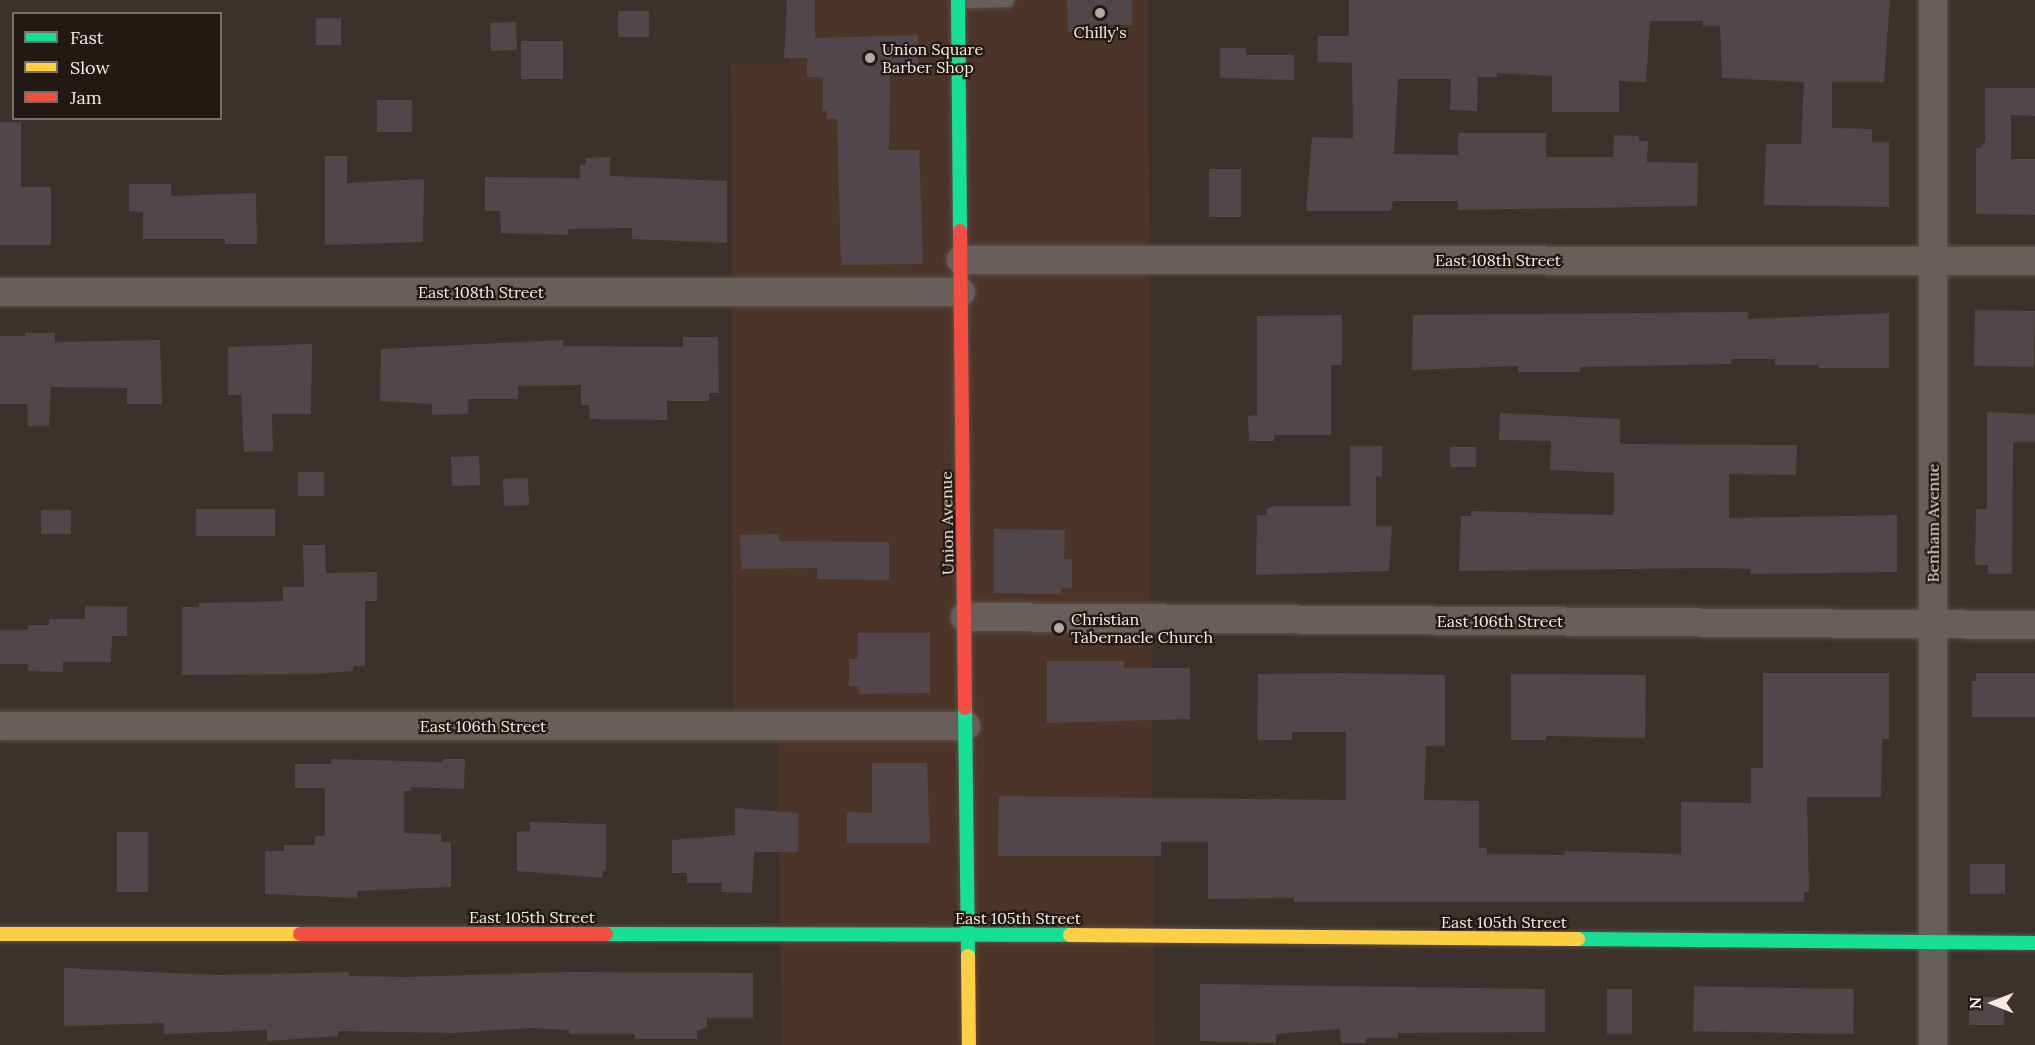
<!DOCTYPE html>
<html>
<head>
<meta charset="utf-8">
<style>
	body { margin:0 }
	#map { position:relative; width:2035px; height:1045px; overflow:hidden; background:#3c312b; font-family:Lora,serif }
	div>[style] { position:absolute }
	[style*='--x'] { left:calc(var(--x)*1px); top:calc(var(--y)*1px); width:calc(var(--w)*1px); rotate:calc(var(--a)*1deg) }
	.built>* { inset:0; background:#4d3428 }
	.building>* { inset:0; background:#51474a; transform-origin:0 0 }
	.roads { filter:drop-shadow(0 0 2px #5a504a) drop-shadow(0 0 2px #5a504a) }
	.lane>* { height:14px; margin:-7px; padding:0 7px; transform-origin:7px; border-radius:7px; background:#675f5b }
	.street>* { height:28px; margin:-14px; padding:0 14px; transform-origin:14px; border-radius:14px; background:#675f5b }
	.fast>* { height:14px; margin:-7px; padding:0 7px; transform-origin:7px; border-radius:7px; background:#16e098 }
	.slow>* { height:14px; margin:-7px; padding:0 7px; transform-origin:7px; border-radius:7px; background:#ffcf43 }
	.jam>* { height:14px; margin:-7px; padding:0 7px; transform-origin:7px; border-radius:7px; background:#f24e42 }
	.dots>* { width:16px; height:16px; translate:-50% -50%; box-sizing:border-box; border:3px solid #221914; border-radius:50% }
	span { translate:-50% -50%; white-space:nowrap; text-align:center; line-height:1.15; -webkit-text-stroke:4.5px #221914; paint-order:stroke }
	.poi-label { font-size:16px; color:#f8eae3 }
	.left { translate:0 -50%; text-align:left }
	.street-label { font-size:16px; color:#f8eae3 }
	.legend { position:absolute; left:12px; top:12px; width:210px; height:108px; box-sizing:border-box; background:#221914; border:2px solid #786d67; margin:0; padding:8px 10px; list-style:none; font-size:18px; color:#f8eae3 }
	.legend li { display:flex; align-items:center; gap:12px; height:30px }
	.legend b { width:30px; border:2px solid #786d67 }
	.north { position:absolute; left:1963px; top:973px; width:60px; height:60px; -webkit-text-stroke:4px #221914; paint-order:stroke; rotate:270deg; font-size:16px; font-weight:700; line-height:24px; text-align:center; color:#f8eae3 }
	.north::after { content:''; display:block; margin:auto; width:21px; height:27px; background:#f8eae3; clip-path:polygon(50% 0,100% 100%,50% 72%,0 100%) }
</style>
</head>
<body>
<div id="map">
	<div class="built">
		<div style="clip-path:polygon(790px 0,1148px 0,1154px 1045px,782px 1045px,777px 726px,733px 726px,731px 63px,790px 64px)"></div>
	</div>
	<div class="building">
		<div style="clip-path:polygon(787px 0,815px 0,815px 38px,918px 35px,918px 66px,890px 66px,889px 150px,919px 150px,923px 264px,841px 265px,837px 119px,827px 119px,827px 111px,823px 111px,823px 78px,807px 77px,807px 58px,784px 58px)"></div>
		<div style="clip-path:polygon(1067px 0,1132px 0,1132px 25px,1092px 25px,1093px 32px,1068px 32px)"></div>
		<div style="clip-path:polygon(1349px 0,1890px 0,1884px 82px,1832px 82px,1832px 128px,1872px 129px,1872px 142px,1889px 142px,1889px 207px,1764px 205px,1766px 144px,1801px 144px,1804px 82px,1722px 78px,1720px 26px,1703px 26px,1703px 21px,1650px 21px,1646px 82px,1619px 81px,1619px 112px,1552px 112px,1552px 76px,1497px 73px,1497px 77px,1478px 77px,1477px 111px,1450px 110px,1451px 79px,1398px 79px,1394px 154px,1458px 155px,1458px 133px,1546px 133px,1546px 157px,1613px 157px,1614px 135px,1639px 136px,1639px 141px,1648px 141px,1647px 162px,1698px 163px,1697px 206px,1458px 210px,1458px 201px,1393px 201px,1391px 211px,1306px 211px,1312px 137px,1353px 138px,1352px 63px,1317px 62px,1318px 36px,1349px 36px)"></div>
		<div style="left:618px;top:11px;width:31px;height:26px"></div>
		<div style="left:316px;top:18px;width:25px;height:27px"></div>
		<div style="left:516px;top:22px;width:28px;height:26px;rotate:88deg"></div>
		<div style="left:521px;top:41px;width:42px;height:38px"></div>
		<div style="clip-path:polygon(1220px 48px,1246px 48px,1246px 55px,1294px 55px,1294px 80px,1220px 78px)"></div>
		<div style="clip-path:polygon(1985px 88px,2035px 88px,2035px 116px,2011px 115px,2011px 159px,2035px 159px,2035px 215px,1976px 214px,1976px 148px,1981px 148px,1985px 141px)"></div>
		<div style="left:377px;top:100px;width:35px;height:32px"></div>
		<div style="clip-path:polygon(0 122px,21px 122px,21px 187px,51px 187px,51px 245px,0 245px)"></div>
		<div style="clip-path:polygon(325px 156px,347px 156px,347px 183px,424px 179px,423px 242px,325px 245px)"></div>
		<div style="clip-path:polygon(610px 157px,610px 176px,727px 181px,727px 243px,632px 239px,632px 228px,568px 229px,568px 235px,501px 233px,500px 211px,485px 211px,485px 177px,580px 178px,580px 165px,586px 164px,586px 158px)"></div>
		<div style="left:1209px;top:169px;width:32px;height:48px"></div>
		<div style="clip-path:polygon(129px 184px,171px 184px,171px 196px,256px 193px,257px 244px,225px 244px,225px 239px,143px 239px,143px 212px,129px 211px)"></div>
		<div style="left:1975px;top:310px;width:60px;height:56px;rotate:1deg"></div>
		<div style="clip-path:polygon(1748px 312px,1748px 319px,1889px 313px,1889px 368px,1818px 368px,1818px 365px,1775px 365px,1775px 359px,1731px 359px,1731px 364px,1581px 367px,1580px 372px,1518px 372px,1518px 366px,1412px 370px,1413px 315px)"></div>
		<div style="clip-path:polygon(1342px 315px,1342px 365px,1331px 365px,1331px 435px,1274px 435px,1274px 441px,1249px 441px,1248px 416px,1257px 415px,1257px 316px)"></div>
		<div style="clip-path:polygon(25px 333px,55px 333px,55px 342px,160px 340px,162px 404px,127px 404px,127px 388px,51px 387px,49px 426px,28px 426px,27px 404px,0 404px,0 336px,25px 336px)"></div>
		<div style="clip-path:polygon(683px 337px,718px 337px,719px 393px,709px 393px,709px 401px,667px 401px,667px 420px,590px 419px,589px 405px,581px 405px,581px 385px,518px 386px,518px 399px,468px 399px,468px 414px,432px 415px,432px 404px,380px 401px,381px 349px,563px 340px,563px 346px,683px 347px)"></div>
		<div style="clip-path:polygon(312px 344px,311px 414px,272px 414px,273px 451px,244px 452px,241px 395px,228px 395px,228px 347px)"></div>
		<div style="clip-path:polygon(1987px 412px,2035px 414px,2035px 442px,2013px 442px,2012px 574px,1988px 574px,1988px 565px,1975px 565px,1976px 509px,1987px 509px)"></div>
		<div style="clip-path:polygon(1500px 413px,1620px 419px,1620px 443px,1627px 444px,1797px 445px,1796px 475px,1729px 474px,1729px 518px,1897px 515px,1897px 572px,1751px 574px,1751px 569px,1712px 568px,1459px 571px,1461px 516px,1471px 516px,1471px 511px,1614px 515px,1614px 473px,1550px 470px,1551px 441px,1499px 440px)"></div>
		<div style="clip-path:polygon(1350px 446px,1382px 446px,1382px 477px,1376px 476px,1376px 526px,1392px 526px,1389px 571px,1256px 575px,1257px 515px,1266px 515px,1266px 509px,1274px 506px,1350px 506px)"></div>
		<div style="left:1450px;top:447px;width:26px;height:20px"></div>
		<div style="left:479px;top:456px;width:29px;height:28px;rotate:88deg"></div>
		<div style="left:298px;top:472px;width:26px;height:24px"></div>
		<div style="left:528px;top:478px;width:27px;height:25px;rotate:88deg"></div>
		<div style="left:196px;top:509px;width:79px;height:27px"></div>
		<div style="left:41px;top:510px;width:30px;height:24px"></div>
		<div style="clip-path:polygon(994px 529px,1065px 530px,1064px 559px,1072px 559px,1072px 588px,1061px 588px,1061px 594px,994px 593px)"></div>
		<div style="clip-path:polygon(779px 534px,779px 541px,889px 542px,889px 580px,817px 579px,817px 568px,741px 569px,740px 535px)"></div>
		<div style="clip-path:polygon(303px 545px,325px 545px,326px 573px,377px 572px,377px 601px,365px 601px,365px 666px,353px 666px,353px 671px,313px 674px,182px 675px,182px 607px,199px 607px,199px 603px,283px 601px,283px 587px,304px 587px)"></div>
		<div style="clip-path:polygon(85px 606px,127px 607px,127px 636px,112px 636px,111px 662px,63px 662px,63px 672px,28px 671px,28px 664px,0 664px,0 630px,28px 630px,28px 625px,49px 625px,49px 619px,85px 619px)"></div>
		<div style="clip-path:polygon(858px 633px,930px 633px,930px 693px,859px 694px,859px 686px,849px 686px,849px 659px,858px 659px)"></div>
		<div style="clip-path:polygon(1047px 661px,1124px 661px,1124px 668px,1190px 668px,1190px 719px,1047px 723px)"></div>
		<div style="clip-path:polygon(1763px 673px,1889px 673px,1889px 739px,1882px 739px,1881px 797px,1807px 797px,1809px 892px,1804px 892px,1804px 902px,1294px 902px,1294px 898px,1208px 899px,1208px 842px,1161px 842px,1161px 856px,998px 856px,999px 796px,1346px 800px,1346px 732px,1292px 732px,1292px 740px,1258px 740px,1257px 733px,1258px 674px,1343px 673px,1445px 675px,1445px 746px,1426px 746px,1424px 800px,1479px 801px,1479px 848px,1487px 848px,1487px 854px,1565px 855px,1565px 851px,1681px 854px,1681px 802px,1751px 803px,1751px 768px,1763px 768px)"></div>
		<div style="clip-path:polygon(1976px 673px,2035px 673px,2035px 717px,1972px 717px,1972px 681px,1976px 681px)"></div>
		<div style="clip-path:polygon(1511px 674px,1646px 675px,1645px 738px,1546px 736px,1546px 740px,1511px 740px)"></div>
		<div style="clip-path:polygon(331px 759px,443px 762px,443px 759px,465px 759px,464px 789px,411px 787px,411px 791px,404px 791px,404px 833px,441px 834px,441px 842px,451px 842px,451px 887px,357px 891px,357px 898px,265px 894px,265px 851px,284px 851px,284px 845px,315px 845px,315px 836px,325px 836px,325px 788px,295px 788px,295px 764px,331px 764px)"></div>
		<div style="clip-path:polygon(872px 763px,927px 763px,930px 843px,847px 843px,847px 812px,872px 813px)"></div>
		<div style="clip-path:polygon(735px 808px,798px 813px,798px 852px,754px 852px,752px 893px,721px 892px,722px 883px,687px 883px,687px 873px,672px 873px,672px 840px,735px 835px)"></div>
		<div style="clip-path:polygon(530px 822px,606px 824px,606px 870px,603px 870px,602px 878px,517px 871px,517px 832px,530px 831px)"></div>
		<div style="left:117px;top:832px;width:31px;height:60px"></div>
		<div style="left:1970px;top:864px;width:35px;height:30px"></div>
		<div style="clip-path:polygon(64px 968px,216px 975px,349px 972px,349px 976px,406px 977px,569px 972px,753px 973px,753px 1018px,707px 1018px,707px 1027px,697px 1031px,697px 1039px,635px 1039px,635px 1034px,569px 1034px,569px 1030px,530px 1028px,454px 1033px,338px 1031px,338px 1036px,267px 1041px,267px 1030px,164px 1034px,164px 1023px,64px 1026px)"></div>
		<div style="clip-path:polygon(1200px 984px,1545px 989px,1545px 1032px,1398px 1033px,1398px 1038px,1366px 1038px,1366px 1043px,1341px 1043px,1340px 1029px,1276px 1034px,1276px 1043px,1200px 1041px)"></div>
		<div style="left:1607px;top:989px;width:25px;height:45px"></div>
		<div style="left:1854px;top:989px;width:45px;height:160px;rotate:91deg"></div>
		<div style="left:1969px;top:997px;width:35px;height:28px"></div>
	</div>
	<div class="roads">
		<div class="lane">
			<div style="--x:958;--y:1;--w:49;--a:-1.2"></div>
		</div>
		<div class="street">
			<div style="--x:1933;--y:0;--w:1045;--a:90"></div>
			<div style="--x:961;--y:260;--w:1074;--a:0.05"></div>
			<div style="--x:0;--y:292;--w:961;--a:0"></div>
			<div style="--x:965;--y:617;--w:1070;--a:0.43"></div>
			<div style="--x:0;--y:726;--w:966;--a:0"></div>
		</div>
		<div class="fast">
			<div style="--x:958;--y:0;--w:231;--a:89.5"></div>
			<div style="--x:965;--y:708;--w:248;--a:89.3"></div>
			<div style="--x:606;--y:934;--w:464;--a:0.1"></div>
			<div style="--x:1578;--y:939;--w:457;--a:0.5"></div>
		</div>
		<div class="slow">
			<div style="--x:0;--y:934;--w:300;--a:0"></div>
			<div style="--x:1070;--y:935;--w:508;--a:0.45"></div>
			<div style="--x:968;--y:956;--w:89;--a:89.4"></div>
		</div>
		<div class="jam">
			<div style="--x:960;--y:231;--w:477;--a:89.4"></div>
			<div style="--x:300;--y:934;--w:306;--a:0"></div>
		</div>
	</div>
	<div class="dots">
		<div style="left:1100px;top:13px;background:#b6a9a3"></div>
		<div style="left:870px;top:58px;background:#b6a9a3"></div>
		<div style="left:1059px;top:628px;background:#b6a9a3"></div>
	</div>
	<div class="poi-label">
		<span style="left:1100px;top:32px">Chilly's</span>
		<span class="left" style="left:882px;top:58px">Union Square<br>Barber Shop</span>
		<span class="left" style="left:1071px;top:628px">Christian<br>Tabernacle Church</span>
	</div>
	<div class="street-label">
		<span style="left:1498px;top:260px">East 108th Street</span>
		<span style="left:481px;top:292px">East 108th Street</span>
		<span style="left:947px;top:523px;rotate:-91deg">Union Avenue</span>
		<span style="left:1933px;top:523px;rotate:-90deg">Benham Avenue</span>
		<span style="left:1500px;top:621px">East 106th Street</span>
		<span style="left:483px;top:726px">East 106th Street</span>
		<span style="left:532px;top:917px">East 105th Street</span>
		<span style="left:1018px;top:918px">East 105th Street</span>
		<span style="left:1504px;top:922px">East 105th Street</span>
	</div>
	<ul class="legend">
	<li><b style="height:8px;background:#16e098"></b>Fast</li>
	<li><b style="height:8px;background:#ffcf43"></b>Slow</li>
	<li><b style="height:8px;background:#f24e42"></b>Jam</li>
	</ul>
	<div class="north">N</div>
</div>
</body>
</html>
